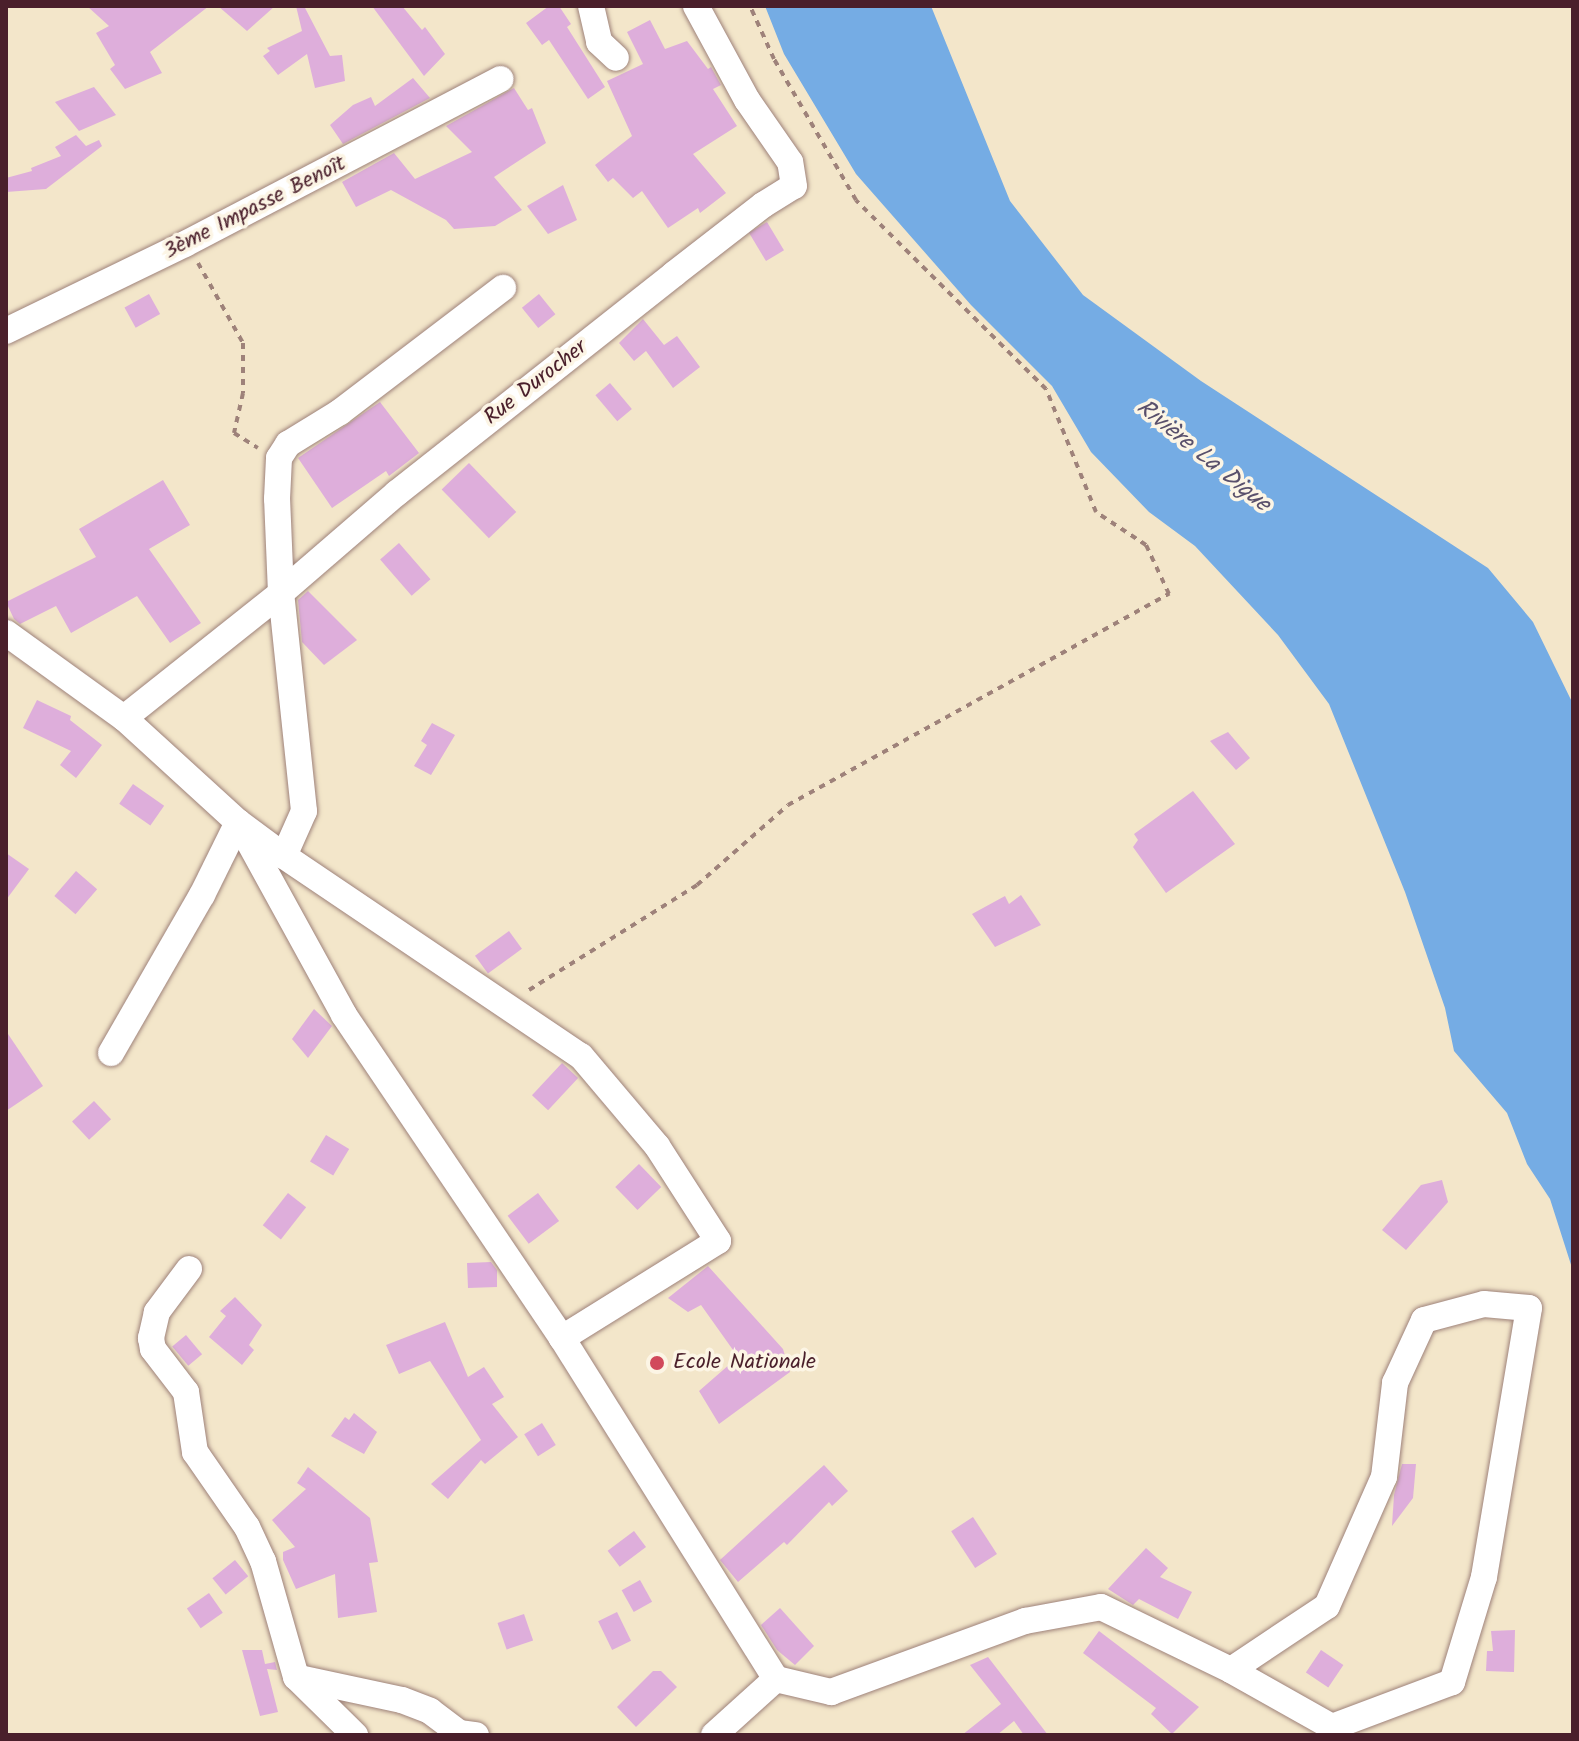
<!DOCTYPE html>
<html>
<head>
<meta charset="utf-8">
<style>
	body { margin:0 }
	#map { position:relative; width:1579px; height:1741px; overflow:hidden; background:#f3e6ca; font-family:Kalam,sans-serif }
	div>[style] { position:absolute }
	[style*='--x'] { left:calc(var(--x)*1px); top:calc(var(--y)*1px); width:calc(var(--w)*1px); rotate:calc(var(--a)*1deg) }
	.water>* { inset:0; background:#75ace4 }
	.building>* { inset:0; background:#deaedb; transform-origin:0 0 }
	.path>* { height:4px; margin-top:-2px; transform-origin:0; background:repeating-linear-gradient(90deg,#9e827a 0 6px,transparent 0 12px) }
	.roads { filter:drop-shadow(0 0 2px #9e827a) drop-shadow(0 0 2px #9e827a) }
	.minor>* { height:26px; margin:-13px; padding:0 13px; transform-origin:13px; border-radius:13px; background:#fff }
	.dots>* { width:22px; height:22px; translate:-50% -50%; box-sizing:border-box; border:4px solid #fcf5e5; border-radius:50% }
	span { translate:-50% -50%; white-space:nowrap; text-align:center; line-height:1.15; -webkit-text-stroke:7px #fcf5e5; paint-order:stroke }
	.street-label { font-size:22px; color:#4a1f2b }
	.poi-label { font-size:22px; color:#4a1f2b }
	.left { translate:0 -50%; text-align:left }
	.water-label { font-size:24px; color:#59506c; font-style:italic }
	.frame { position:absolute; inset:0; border:8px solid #4a1f2b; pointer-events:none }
</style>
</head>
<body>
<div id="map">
	<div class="water">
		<div style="clip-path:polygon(765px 6px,931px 6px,1010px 201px,1083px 295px,1201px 381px,1488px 568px,1533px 622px,1573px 704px,1573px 1271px,1550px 1199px,1527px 1164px,1507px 1113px,1454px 1051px,1445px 1008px,1405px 892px,1329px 704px,1278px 635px,1195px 546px,1149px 512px,1091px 452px,1052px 386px,971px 305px,856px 174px,784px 54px)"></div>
	</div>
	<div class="building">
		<div style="clip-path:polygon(87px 6px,209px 6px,150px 52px,162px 73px,125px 89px,110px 69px,115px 65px,96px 33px,109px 26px)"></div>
		<div style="clip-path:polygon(218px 6px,275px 6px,247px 31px)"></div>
		<div style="clip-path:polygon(296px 6px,304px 6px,330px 56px,342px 55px,345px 81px,315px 88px,307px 54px,278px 75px,263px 56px,270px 51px,267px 48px,302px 31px)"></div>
		<div style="clip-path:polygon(372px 6px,402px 6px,422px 30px,425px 27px,445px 54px,424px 76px)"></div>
		<div style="clip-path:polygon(549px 6px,559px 6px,571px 24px,567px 27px,605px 87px,588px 99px,549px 40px,542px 45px,526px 23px)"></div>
		<div style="clip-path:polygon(650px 20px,665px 49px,687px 41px,708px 69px,711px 67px,721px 85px,713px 89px,737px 126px,693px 154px,726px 193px,700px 213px,698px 208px,668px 228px,642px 191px,633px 198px,613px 178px,608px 182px,595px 165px,632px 136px,607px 81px,643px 64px,627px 32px)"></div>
		<div style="clip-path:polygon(413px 78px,430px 98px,343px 144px,330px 125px,353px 105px,371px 97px,375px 106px)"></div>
		<div style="clip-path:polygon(94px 87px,116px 115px,79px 131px,55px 102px)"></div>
		<div style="clip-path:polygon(514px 88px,528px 110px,532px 108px,546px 143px,494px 177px,522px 210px,495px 226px,454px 229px,446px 220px,391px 190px,356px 207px,342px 182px,394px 153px,415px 179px,472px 152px,446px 126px)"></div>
		<div style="clip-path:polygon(76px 135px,86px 146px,99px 140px,102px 146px,46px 189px,6px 192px,6px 178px,32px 171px,31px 168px,61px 156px,55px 147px)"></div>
		<div style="clip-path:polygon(563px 185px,577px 220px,548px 234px,527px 206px)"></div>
		<div style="left:767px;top:222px;width:33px;height:21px;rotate:59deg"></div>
		<div style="left:149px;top:294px;width:23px;height:28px;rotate:61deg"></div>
		<div style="left:539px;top:294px;width:26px;height:22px;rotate:51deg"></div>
		<div style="clip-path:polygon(643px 319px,664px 345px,677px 336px,700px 367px,673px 388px,646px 351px,634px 361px,619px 343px)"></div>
		<div style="left:610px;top:383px;width:34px;height:19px;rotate:50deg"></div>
		<div style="clip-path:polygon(380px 402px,419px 453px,389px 476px,386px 471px,332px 508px,298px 458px)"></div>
		<div style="left:469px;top:463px;width:68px;height:38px;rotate:46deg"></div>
		<div style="clip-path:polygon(163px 480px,190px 525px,149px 549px,201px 623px,170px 643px,137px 596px,71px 633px,56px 606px,20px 624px,14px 619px,6px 602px,96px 557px,79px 529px)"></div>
		<div style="left:399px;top:543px;width:48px;height:25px;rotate:49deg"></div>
		<div style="clip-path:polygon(308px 591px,357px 640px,324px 665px,302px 642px,298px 600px)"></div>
		<div style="clip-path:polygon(37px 700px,71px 716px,70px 720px,102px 745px,76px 778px,60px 765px,71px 751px,23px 728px)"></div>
		<div style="clip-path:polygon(432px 723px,455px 735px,431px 775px,414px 766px,427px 745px,421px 741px)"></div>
		<div style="clip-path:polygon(1228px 732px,1250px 758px,1236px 770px,1210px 741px)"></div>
		<div style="left:133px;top:784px;width:38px;height:24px;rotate:35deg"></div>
		<div style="clip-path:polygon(1193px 791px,1235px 844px,1166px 893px,1133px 847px,1138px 840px,1134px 834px)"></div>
		<div style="clip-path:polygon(6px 853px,29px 869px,6px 900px)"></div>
		<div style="left:76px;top:871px;width:28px;height:33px;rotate:41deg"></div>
		<div style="clip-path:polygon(1021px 895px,1041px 925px,995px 947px,972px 914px,1005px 896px,1009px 904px)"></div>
		<div style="left:509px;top:931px;width:22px;height:42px;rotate:54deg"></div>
		<div style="clip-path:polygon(314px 1009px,332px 1026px,308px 1058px,292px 1039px)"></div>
		<div style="clip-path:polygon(6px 1031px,43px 1086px,6px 1111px)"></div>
		<div style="left:562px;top:1063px;width:22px;height:44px;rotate:43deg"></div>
		<div style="left:94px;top:1101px;width:25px;height:30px;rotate:47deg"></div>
		<div style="left:326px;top:1135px;width:27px;height:31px;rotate:31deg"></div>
		<div style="left:639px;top:1164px;width:32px;height:33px;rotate:46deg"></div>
		<div style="clip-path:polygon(1442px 1180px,1448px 1202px,1406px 1250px,1382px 1230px,1421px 1185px)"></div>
		<div style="left:288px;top:1193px;width:23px;height:41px;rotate:38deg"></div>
		<div style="left:538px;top:1193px;width:35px;height:38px;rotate:53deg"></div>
		<div style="clip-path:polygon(491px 1262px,497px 1270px,497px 1287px,468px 1288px,467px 1263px)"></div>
		<div style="clip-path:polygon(708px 1266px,783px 1349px,790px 1372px,719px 1424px,699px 1391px,738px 1357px,701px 1305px,688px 1312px,668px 1298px)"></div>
		<div style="clip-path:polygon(235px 1297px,262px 1325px,249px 1345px,254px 1350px,242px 1365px,209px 1337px,226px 1316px,220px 1311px)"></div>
		<div style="clip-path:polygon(445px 1322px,468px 1377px,484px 1367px,504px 1397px,492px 1404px,518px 1437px,485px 1464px,481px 1460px,448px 1499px,431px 1484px,481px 1440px,430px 1361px,399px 1374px,386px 1345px)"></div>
		<div style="left:186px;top:1335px;width:25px;height:18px;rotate:50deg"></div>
		<div style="clip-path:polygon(354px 1413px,377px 1432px,364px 1454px,331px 1436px,345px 1417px,349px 1420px)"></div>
		<div style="left:542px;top:1423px;width:26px;height:21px;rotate:58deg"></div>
		<div style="clip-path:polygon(1402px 1464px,1416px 1464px,1413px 1498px,1392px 1526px,1394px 1495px)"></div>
		<div style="clip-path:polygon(824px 1465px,848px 1491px,832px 1506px,829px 1502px,787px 1545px,784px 1542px,738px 1582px,720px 1560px)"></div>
		<div style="clip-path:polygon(308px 1467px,370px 1518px,378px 1562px,369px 1563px,377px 1612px,338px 1618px,335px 1574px,296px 1589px,283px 1560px,283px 1552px,295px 1547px,272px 1520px,306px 1489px,297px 1483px)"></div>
		<div style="left:973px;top:1517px;width:44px;height:26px;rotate:57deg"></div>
		<div style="left:634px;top:1531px;width:20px;height:33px;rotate:53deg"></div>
		<div style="clip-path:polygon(1146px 1548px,1168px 1568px,1160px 1577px,1192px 1592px,1178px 1619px,1139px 1599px,1133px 1605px,1108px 1589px)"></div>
		<div style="left:235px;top:1560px;width:21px;height:29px;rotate:51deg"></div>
		<div style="left:640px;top:1580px;width:25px;height:21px;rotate:61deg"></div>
		<div style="left:209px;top:1593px;width:24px;height:27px;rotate:55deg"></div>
		<div style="clip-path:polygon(780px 1608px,814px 1646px,795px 1665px,777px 1650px,761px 1625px)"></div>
		<div style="left:617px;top:1612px;width:32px;height:21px;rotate:64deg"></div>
		<div style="left:524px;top:1614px;width:28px;height:28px;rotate:71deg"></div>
		<div style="clip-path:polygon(1515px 1630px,1514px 1672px,1486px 1671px,1487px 1651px,1493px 1651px,1491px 1631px)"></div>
		<div style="clip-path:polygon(1099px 1631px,1199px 1707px,1172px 1734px,1151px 1714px,1156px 1708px,1083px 1653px)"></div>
		<div style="clip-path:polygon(242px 1650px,262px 1650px,265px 1664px,275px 1662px,277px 1670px,267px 1669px,278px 1712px,260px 1716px)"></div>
		<div style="left:1321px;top:1650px;width:27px;height:27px;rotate:34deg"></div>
		<div style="clip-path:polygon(988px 1657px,1048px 1735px,1024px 1735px,1014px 1721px,997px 1735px,962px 1735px,1001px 1704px,970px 1665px)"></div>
		<div style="clip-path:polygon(653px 1671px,661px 1671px,677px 1687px,636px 1727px,617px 1707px)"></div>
	</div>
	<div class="path">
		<div style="--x:198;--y:263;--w:92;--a:60.6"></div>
		<div style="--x:243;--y:343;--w:50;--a:90"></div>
		<div style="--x:243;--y:393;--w:41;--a:102.7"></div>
		<div style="--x:234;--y:433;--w:28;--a:32"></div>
		<div style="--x:529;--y:990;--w:198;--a:-32"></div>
		<div style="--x:697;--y:885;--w:121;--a:-41.3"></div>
		<div style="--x:788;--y:805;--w:436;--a:-29"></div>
		<div style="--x:1169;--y:594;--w:54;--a:-115.1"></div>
		<div style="--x:1146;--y:545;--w:60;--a:-146.6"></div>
		<div style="--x:1096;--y:512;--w:133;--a:-112.1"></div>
		<div style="--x:1046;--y:389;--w:268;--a:-135.2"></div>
		<div style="--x:856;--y:200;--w:163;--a:-120.2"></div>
		<div style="--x:774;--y:59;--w:58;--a:-114.4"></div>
	</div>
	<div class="roads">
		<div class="minor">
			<div style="--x:591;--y:6;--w:37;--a:77"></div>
			<div style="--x:599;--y:42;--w:23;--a:43"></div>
			<div style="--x:6;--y:331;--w:199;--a:-25.9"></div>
			<div style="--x:185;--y:244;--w:356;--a:-27.6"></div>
			<div style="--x:6;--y:633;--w:145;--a:35.8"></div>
			<div style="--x:124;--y:718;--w:154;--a:42.4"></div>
			<div style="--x:238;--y:822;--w:57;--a:36.5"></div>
			<div style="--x:284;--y:856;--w:358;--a:34"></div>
			<div style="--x:581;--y:1056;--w:118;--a:49.8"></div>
			<div style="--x:657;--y:1146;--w:113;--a:57.3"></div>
			<div style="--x:718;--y:1241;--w:184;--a:148.1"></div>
			<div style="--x:124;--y:718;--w:201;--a:-38.5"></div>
			<div style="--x:281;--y:593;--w:153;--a:-40.8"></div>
			<div style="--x:397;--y:493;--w:353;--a:-38.3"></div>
			<div style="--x:674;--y:274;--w:113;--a:-37.8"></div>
			<div style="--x:763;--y:205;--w:36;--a:-32"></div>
			<div style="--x:794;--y:186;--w:24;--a:-99"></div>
			<div style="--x:790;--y:162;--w:75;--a:-124.7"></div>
			<div style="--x:747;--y:100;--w:107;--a:-118.5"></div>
			<div style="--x:238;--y:822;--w:220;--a:61.2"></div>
			<div style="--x:344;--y:1015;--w:390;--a:56"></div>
			<div style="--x:562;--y:1338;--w:403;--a:57.9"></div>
			<div style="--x:776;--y:1679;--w:57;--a:13.3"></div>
			<div style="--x:831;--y:1692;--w:207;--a:-20.1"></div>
			<div style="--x:1025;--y:1621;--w:77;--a:-10.4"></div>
			<div style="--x:1101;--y:1607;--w:144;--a:25.9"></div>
			<div style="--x:1231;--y:1670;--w:115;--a:-33.7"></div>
			<div style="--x:1327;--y:1606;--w:141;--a:-66.2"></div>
			<div style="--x:1384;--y:1477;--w:95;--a:-83.3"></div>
			<div style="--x:1395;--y:1383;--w:69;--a:-65.3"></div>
			<div style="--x:1424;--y:1320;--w:62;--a:-14.9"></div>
			<div style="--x:1484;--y:1304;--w:45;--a:5.1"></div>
			<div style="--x:1529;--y:1308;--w:273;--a:99.5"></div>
			<div style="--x:1484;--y:1577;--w:110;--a:106.9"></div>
			<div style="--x:1452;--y:1682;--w:128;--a:159.4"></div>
			<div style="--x:1332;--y:1727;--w:116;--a:-150.6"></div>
			<div style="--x:284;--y:856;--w:49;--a:-66"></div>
			<div style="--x:304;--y:811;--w:219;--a:-96"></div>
			<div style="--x:281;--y:593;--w:94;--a:-92.4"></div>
			<div style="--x:277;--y:499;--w:41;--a:-87.2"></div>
			<div style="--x:279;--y:458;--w:17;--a:-57"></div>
			<div style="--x:288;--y:444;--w:61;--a:-31.6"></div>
			<div style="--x:340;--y:412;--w:205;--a:-37.3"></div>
			<div style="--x:111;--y:1053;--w:182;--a:-60.1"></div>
			<div style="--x:202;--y:895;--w:81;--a:-63.7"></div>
			<div style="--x:189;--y:1269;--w:54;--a:126.7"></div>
			<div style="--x:157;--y:1312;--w:27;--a:103"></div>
			<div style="--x:151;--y:1338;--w:11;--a:80"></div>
			<div style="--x:153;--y:1349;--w:54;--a:52.5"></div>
			<div style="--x:186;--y:1392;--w:61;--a:81.5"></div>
			<div style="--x:195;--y:1452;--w:91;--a:55.3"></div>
			<div style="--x:247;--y:1527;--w:38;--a:65"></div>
			<div style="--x:263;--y:1561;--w:121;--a:74.1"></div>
			<div style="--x:296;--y:1677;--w:83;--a:44.5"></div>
			<div style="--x:299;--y:1678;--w:105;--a:12.1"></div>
			<div style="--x:402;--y:1700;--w:30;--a:21"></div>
			<div style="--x:430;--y:1711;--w:36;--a:37"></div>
			<div style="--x:459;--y:1733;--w:17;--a:7"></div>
			<div style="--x:714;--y:1735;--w:84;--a:-42.1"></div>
		</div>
	</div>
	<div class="dots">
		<div style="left:657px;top:1363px;background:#d1495b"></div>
	</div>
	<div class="street-label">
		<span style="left:255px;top:208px;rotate:-27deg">3ème Impasse Benoît</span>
		<span style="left:536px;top:383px;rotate:-38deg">Rue Durocher</span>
	</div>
	<div class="poi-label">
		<span class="left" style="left:673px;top:1363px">Ecole Nationale</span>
	</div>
	<div class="water-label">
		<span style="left:1203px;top:456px;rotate:39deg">Rivière La Digue</span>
	</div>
	<div class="frame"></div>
</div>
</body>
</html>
